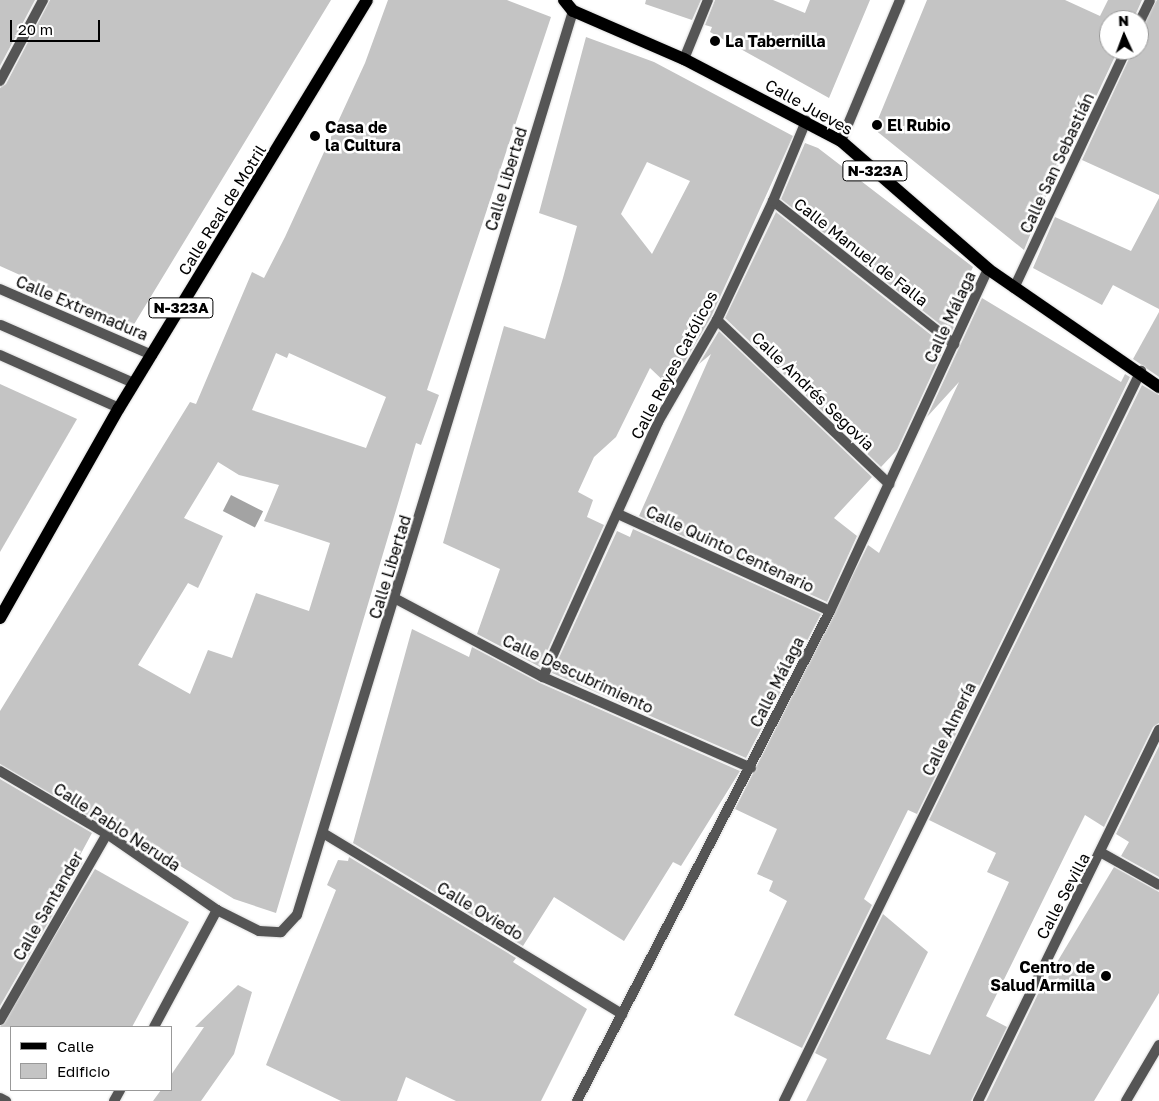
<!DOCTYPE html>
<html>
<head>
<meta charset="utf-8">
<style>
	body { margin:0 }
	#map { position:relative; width:1159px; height:1101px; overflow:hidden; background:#fff; font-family:"Golos Text",sans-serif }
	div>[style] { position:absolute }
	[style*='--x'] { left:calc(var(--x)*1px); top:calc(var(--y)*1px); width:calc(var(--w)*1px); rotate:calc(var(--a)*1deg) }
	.water>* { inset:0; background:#a3a3a3; transform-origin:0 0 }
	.building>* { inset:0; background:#c4c4c4 }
	.roads { filter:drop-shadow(0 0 1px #dbdbdb) drop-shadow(0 0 1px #dbdbdb) }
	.service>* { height:10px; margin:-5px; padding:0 5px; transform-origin:5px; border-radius:5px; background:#555 }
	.pedestrian>* { height:10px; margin:-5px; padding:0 5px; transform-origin:5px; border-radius:5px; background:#555 }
	.minor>* { height:10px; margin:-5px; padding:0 5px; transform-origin:5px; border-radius:5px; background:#555 }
	.primary>* { height:12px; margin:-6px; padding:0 6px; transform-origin:6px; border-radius:6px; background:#000 }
	.dots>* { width:14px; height:14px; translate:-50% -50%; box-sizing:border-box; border:2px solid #fff; border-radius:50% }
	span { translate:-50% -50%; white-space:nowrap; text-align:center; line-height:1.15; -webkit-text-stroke:5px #fff; paint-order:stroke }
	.shield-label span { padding:1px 4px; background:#fff; border:1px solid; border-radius:4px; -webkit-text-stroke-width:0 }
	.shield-label { font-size:15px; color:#000; font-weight:700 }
	.poi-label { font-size:16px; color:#000; font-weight:700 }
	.left { translate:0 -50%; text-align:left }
	.right { translate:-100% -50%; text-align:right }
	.street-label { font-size:16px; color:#000 }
	.legend { position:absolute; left:10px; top:1026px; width:162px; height:65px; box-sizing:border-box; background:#fff; border:1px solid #999; margin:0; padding:6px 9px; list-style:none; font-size:15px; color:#000 }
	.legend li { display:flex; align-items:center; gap:10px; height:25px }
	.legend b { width:25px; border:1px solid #999 }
	.north { position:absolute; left:1099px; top:10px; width:50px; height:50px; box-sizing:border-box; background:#fff; border:1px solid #999; border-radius:50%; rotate:358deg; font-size:14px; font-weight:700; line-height:20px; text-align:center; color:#000 }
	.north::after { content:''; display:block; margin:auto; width:18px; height:22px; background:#000; clip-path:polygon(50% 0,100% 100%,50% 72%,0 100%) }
	.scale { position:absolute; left:10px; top:20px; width:90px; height:22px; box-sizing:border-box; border:2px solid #000; border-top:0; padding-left:6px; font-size:15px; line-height:18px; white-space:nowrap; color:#000; -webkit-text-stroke:4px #fff; paint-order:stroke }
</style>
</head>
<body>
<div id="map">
	<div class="water">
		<div style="left:231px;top:495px;width:36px;height:18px;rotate:27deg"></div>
	</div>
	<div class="building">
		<div style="clip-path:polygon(0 0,35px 0,0 66px)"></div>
		<div style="clip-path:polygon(50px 0,331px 0,133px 326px,0 266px,0 88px,6px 84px)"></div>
		<div style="clip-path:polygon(evenodd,388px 0,507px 0,551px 17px,427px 390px,439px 395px,421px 445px,416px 443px,276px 913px,234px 899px,112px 824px,101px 818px,99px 822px,0 764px,0 711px,190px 402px,196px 404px,252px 272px,264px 278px,285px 237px,365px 63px,388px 0,276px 353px,287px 358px,289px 353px,386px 397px,366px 448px,252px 410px,276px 353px,388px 0,218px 462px,239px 475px,279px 485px,264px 521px,330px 543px,309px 611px,256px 593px,232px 658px,208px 650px,190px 694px,138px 665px,188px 583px,198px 588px,223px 536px,184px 518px,218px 462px)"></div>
		<div style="clip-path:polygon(646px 0,701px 0,692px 20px,645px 4px)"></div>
		<div style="clip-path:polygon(715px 0,773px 0,805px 13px,810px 0,870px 0,829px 98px,710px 32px,712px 27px,705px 25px)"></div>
		<div style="clip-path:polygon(927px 0,1065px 0,1100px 16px,1108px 0,1142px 0,1133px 20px,1109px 20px,1109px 50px,1118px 50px,1069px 154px,1064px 152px,1024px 250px,874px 129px)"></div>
		<div style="clip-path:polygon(1157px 0,1159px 0,1159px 195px,1082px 160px,1133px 50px,1139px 50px,1139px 30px)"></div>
		<div style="clip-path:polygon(evenodd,586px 37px,654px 62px,793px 136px,711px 317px,670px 387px,650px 368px,616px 437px,594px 457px,578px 492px,593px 500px,587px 517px,604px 525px,540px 667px,477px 634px,500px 569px,443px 543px,504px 326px,545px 339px,563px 278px,577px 226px,539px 213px,586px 37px,647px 162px,690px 181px,652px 254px,621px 214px,647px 162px)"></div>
		<div style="clip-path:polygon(805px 143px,818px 148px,973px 267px,964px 286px,970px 290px,951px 333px,781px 199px)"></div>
		<div style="clip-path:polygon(1159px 198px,1159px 309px,1113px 285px,1102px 305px,1033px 268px,1055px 217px,1131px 251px)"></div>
		<div style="clip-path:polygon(776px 212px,945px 346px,897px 450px,881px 467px,725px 318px)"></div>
		<div style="clip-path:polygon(982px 298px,1121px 382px,1125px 374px,1130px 377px,917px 814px,908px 810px,864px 899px,872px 905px,802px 1048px,734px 1015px,787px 901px,769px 891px,773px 881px,757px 874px,777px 829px,735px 809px,868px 545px,879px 553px,959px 382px,927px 417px)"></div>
		<div style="clip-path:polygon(1159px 312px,1159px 377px,1133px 359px)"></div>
		<div style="clip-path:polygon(719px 331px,872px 477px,834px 518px,857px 536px,827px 602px,639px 516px,711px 354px,699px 364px)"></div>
		<div style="clip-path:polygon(0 384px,77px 419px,0 552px)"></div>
		<div style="clip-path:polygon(1142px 385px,1159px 395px,1159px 723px,1153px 727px,1104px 827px,1085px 815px,1072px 841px,986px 1016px,1007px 1027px,971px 1101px,806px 1101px,827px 1059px,815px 1053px,883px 914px,928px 952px,886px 1039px,930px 1055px,1009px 882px,987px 872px,996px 853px,929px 820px)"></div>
		<div style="clip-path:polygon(633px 529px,821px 614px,746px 758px,552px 673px,617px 531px,630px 537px)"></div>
		<div style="clip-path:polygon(412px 629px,469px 657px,472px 647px,540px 683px,740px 771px,681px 866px,673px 862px,624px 941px,554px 897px,523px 946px,353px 843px)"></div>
		<div style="clip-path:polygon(1159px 746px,1159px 877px,1121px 856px,1129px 842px,1116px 834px)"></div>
		<div style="clip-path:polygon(0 779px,92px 833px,78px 859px,83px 862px,0 1006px)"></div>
		<div style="clip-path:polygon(349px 857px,516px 958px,513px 962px,587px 1009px,541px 1101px,456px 1101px,406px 1077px,397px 1101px,341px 1101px,266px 1065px,336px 890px,327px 885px,338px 860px,348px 861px)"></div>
		<div style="clip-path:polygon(1114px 867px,1159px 892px,1159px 993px,1094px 1101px,986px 1101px,1038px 994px)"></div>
		<div style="clip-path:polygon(95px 869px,189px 922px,132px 1027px,0 1027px)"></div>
		<div style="clip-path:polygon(238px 985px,252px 992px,234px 1054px,201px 1101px,153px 1101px,161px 1090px,171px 1090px,171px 1075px,204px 1027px,195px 1027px)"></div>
	</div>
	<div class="roads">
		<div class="service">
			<div style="--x:1;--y:325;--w:145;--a:23.6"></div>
		</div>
		<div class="pedestrian">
			<div style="--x:0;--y:289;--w:166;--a:23.5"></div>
			<div style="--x:0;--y:355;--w:130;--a:24"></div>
		</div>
		<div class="minor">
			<div style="--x:1139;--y:23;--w:25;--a:-64"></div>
			<div style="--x:684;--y:59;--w:64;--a:-67.9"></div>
			<div style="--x:0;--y:81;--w:92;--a:-62"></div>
			<div style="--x:841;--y:141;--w:153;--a:-67.3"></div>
			<div style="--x:773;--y:201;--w:231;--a:38.3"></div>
			<div style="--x:1014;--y:288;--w:263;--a:-64.8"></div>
			<div style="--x:717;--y:320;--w:238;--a:43.6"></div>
			<div style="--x:618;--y:514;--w:233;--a:24.6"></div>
			<div style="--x:396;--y:599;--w:166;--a:28"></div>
			<div style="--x:543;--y:677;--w:227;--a:23.6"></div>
			<div style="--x:543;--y:677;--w:280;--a:-65.7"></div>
			<div style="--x:658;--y:422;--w:118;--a:-60"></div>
			<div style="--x:717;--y:320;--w:132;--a:-64.8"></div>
			<div style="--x:773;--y:201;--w:87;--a:-67.6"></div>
			<div style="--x:0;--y:771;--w:124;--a:30.5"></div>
			<div style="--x:107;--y:834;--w:134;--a:34.6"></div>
			<div style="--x:323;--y:833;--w:350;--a:31.2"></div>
			<div style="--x:1102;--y:853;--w:65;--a:29.3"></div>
			<div style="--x:0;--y:1020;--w:215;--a:-60.1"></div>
			<div style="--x:154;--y:1027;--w:133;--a:-61.7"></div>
			<div style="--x:217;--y:910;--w:47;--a:26.6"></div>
			<div style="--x:259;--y:931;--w:22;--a:3"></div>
			<div style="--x:281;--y:932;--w:23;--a:-47"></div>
			<div style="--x:297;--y:915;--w:945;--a:-73.02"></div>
			<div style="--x:0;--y:1098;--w:7;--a:27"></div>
			<div style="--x:114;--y:1101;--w:13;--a:-61"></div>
			<div style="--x:577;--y:1101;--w:551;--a:-62.69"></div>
			<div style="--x:830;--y:611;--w:377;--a:-65.2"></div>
			<div style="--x:784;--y:1101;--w:813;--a:-63.94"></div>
			<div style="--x:978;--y:1101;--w:413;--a:-64"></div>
			<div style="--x:1126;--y:1101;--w:65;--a:-59.5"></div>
		</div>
		<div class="primary">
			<div style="--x:564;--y:0;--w:14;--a:51"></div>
			<div style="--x:573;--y:11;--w:121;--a:23.4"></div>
			<div style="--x:684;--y:59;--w:177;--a:27.6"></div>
			<div style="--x:841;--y:141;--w:195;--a:41"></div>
			<div style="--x:988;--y:269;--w:208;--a:34.6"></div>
			<div style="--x:0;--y:618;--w:241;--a:-60.5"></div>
			<div style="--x:119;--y:408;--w:477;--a:-58.7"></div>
		</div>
	</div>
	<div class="dots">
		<div style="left:715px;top:41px;background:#000"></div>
		<div style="left:877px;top:125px;background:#000"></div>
		<div style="left:315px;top:136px;background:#000"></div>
		<div style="left:1106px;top:976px;background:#000"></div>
	</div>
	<div class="shield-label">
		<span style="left:875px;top:171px">N-323A</span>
		<span style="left:181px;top:308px">N-323A</span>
	</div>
	<div class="poi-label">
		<span class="left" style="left:725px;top:41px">La Tabernilla</span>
		<span class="left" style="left:887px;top:125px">El Rubio</span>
		<span class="left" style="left:325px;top:136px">Casa de<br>la Cultura</span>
		<span class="right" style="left:1095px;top:976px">Centro de<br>Salud Armilla</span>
	</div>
	<div class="street-label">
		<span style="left:809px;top:107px;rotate:29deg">Calle Jueves</span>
		<span style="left:1057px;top:163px;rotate:-65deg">Calle San Sebastián</span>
		<span style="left:506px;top:179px;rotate:-73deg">Calle Libertad</span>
		<span style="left:222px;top:210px;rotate:-58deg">Calle Real de Motril</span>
		<span style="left:861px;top:252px;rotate:38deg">Calle Manuel de Falla</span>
		<span style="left:82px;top:308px;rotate:23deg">Calle Extremadura</span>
		<span style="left:950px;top:317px;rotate:-65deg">Calle Málaga</span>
		<span style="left:674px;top:365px;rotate:-62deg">Calle Reyes Católicos</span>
		<span style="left:813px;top:391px;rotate:44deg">Calle Andrés Segovia</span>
		<span style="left:730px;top:549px;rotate:25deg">Calle Quinto Centenario</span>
		<span style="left:390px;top:567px;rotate:-73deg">Calle Libertad</span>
		<span style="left:578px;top:674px;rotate:25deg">Calle Descubrimiento</span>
		<span style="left:777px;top:682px;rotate:-63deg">Calle Málaga</span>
		<span style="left:949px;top:729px;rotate:-64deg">Calle Almería</span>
		<span style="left:117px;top:827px;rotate:33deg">Calle Pablo Neruda</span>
		<span style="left:1063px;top:896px;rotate:-62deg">Calle Sevilla</span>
		<span style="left:48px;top:906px;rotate:-60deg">Calle Santander</span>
		<span style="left:480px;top:911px;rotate:31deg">Calle Oviedo</span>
	</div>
	<ul class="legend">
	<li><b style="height:6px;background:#000"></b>Calle</li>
	<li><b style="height:14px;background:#c4c4c4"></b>Edificio</li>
	</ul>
	<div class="north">N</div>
	<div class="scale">20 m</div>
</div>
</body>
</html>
